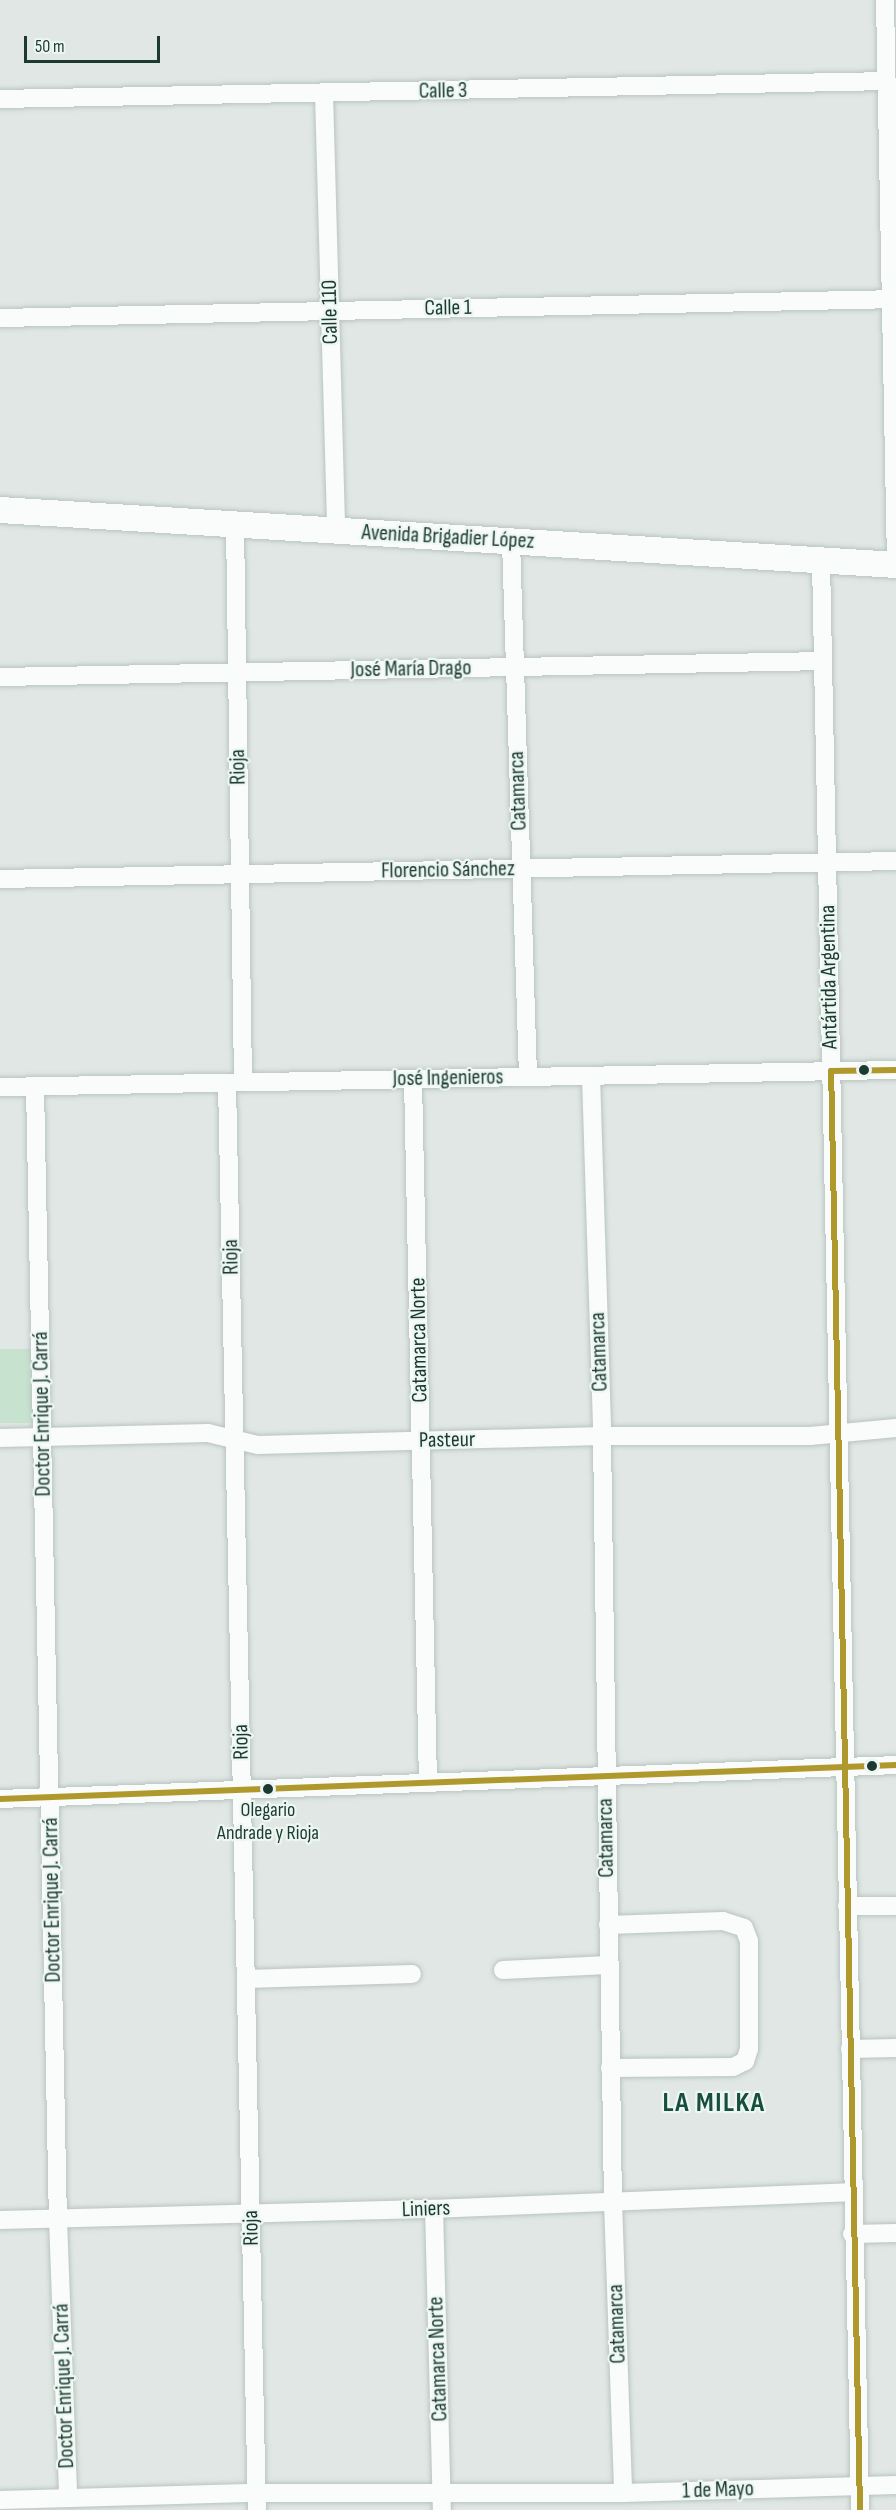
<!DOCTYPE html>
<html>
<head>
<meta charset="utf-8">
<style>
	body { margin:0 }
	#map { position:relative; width:896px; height:2510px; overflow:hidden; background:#e0e7e4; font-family:"Sofia Sans Condensed",sans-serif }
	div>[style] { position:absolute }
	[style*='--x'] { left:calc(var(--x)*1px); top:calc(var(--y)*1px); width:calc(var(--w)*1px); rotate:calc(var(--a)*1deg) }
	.green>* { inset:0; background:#c7e2cf; transform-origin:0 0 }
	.roads { filter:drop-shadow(0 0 2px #b9c4bf) drop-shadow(0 0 2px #b9c4bf) }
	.street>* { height:18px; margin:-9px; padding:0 9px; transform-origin:9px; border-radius:9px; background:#fafbfb }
	.secondary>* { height:26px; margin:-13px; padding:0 13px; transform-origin:13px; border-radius:13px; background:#fafbfb }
	.bus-1>* { height:6px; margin:-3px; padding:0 3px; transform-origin:3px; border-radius:3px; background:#b0992c }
	.dots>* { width:16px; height:16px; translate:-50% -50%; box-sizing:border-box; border:3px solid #edf7f2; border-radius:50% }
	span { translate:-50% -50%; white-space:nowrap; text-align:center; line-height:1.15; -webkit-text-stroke:4.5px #edf7f2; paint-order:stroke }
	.bus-label { font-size:20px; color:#1d3a32 }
	.street-label { font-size:22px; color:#1d3a32 }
	.district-label { font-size:28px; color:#184e40; font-weight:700; letter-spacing:1.5px }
	.scale { position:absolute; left:24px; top:36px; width:136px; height:27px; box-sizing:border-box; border:3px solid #1d3a32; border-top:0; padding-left:8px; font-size:18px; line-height:21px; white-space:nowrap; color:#1d3a32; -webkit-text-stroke:4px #edf7f2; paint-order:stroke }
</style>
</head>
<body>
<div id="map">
	<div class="green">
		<div style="left:32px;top:1349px;width:74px;height:32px;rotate:90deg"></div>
	</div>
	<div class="roads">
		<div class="street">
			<div style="--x:885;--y:0;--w:565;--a:88.88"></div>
			<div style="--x:324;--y:94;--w:437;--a:88.4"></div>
			<div style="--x:0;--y:99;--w:886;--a:-1.16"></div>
			<div style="--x:0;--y:318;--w:896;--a:-1.21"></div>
			<div style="--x:235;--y:523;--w:559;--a:89.18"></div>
			<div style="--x:511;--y:541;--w:536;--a:88.18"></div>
			<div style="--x:821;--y:560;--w:1950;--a:88.85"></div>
			<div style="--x:0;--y:677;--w:823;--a:-1.11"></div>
			<div style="--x:0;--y:879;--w:896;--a:-1.15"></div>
			<div style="--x:591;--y:1076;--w:360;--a:88.2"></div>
			<div style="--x:602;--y:1436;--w:766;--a:89.18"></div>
			<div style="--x:613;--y:2202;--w:291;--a:88"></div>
			<div style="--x:413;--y:1079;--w:702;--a:88.78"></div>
			<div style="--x:227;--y:1083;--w:1427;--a:88.8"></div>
			<div style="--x:0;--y:1087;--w:896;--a:-1.09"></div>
			<div style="--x:35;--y:1087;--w:1132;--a:88.84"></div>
			<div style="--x:58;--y:2219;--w:279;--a:87.9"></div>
			<div style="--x:0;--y:1438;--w:208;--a:-1.4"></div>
			<div style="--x:208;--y:1433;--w:51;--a:13.5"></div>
			<div style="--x:258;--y:1445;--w:344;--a:-1.5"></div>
			<div style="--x:602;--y:1436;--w:208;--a:0"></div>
			<div style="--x:810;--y:1436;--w:86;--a:-5.3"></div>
			<div style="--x:0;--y:1799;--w:897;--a:-2.17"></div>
			<div style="--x:847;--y:1906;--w:49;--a:0"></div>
			<div style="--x:608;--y:1925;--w:115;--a:-2"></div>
			<div style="--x:723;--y:1921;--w:22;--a:18"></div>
			<div style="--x:744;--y:1928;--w:14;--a:69"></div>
			<div style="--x:749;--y:1941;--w:108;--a:90"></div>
			<div style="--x:749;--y:2049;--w:13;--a:108"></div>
			<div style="--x:745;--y:2061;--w:13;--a:153"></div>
			<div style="--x:733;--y:2067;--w:123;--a:179.5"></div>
			<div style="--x:503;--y:1970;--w:105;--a:-2.7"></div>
			<div style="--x:246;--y:1979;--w:166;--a:-1.7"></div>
			<div style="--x:850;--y:2049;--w:46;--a:-1.2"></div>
			<div style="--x:434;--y:2209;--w:301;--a:88.5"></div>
			<div style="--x:0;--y:2220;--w:434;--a:-1.5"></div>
			<div style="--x:434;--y:2209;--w:419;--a:-2.3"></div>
			<div style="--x:852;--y:2234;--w:44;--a:-1.3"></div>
			<div style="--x:0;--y:2500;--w:256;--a:-1.6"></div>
			<div style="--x:256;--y:2493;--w:367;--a:0"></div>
			<div style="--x:623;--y:2493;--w:273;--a:-1.7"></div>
		</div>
		<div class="secondary">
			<div style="--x:0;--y:510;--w:898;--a:3.51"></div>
		</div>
	</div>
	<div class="bus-1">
		<div style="--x:0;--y:1799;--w:897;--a:-2.17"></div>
		<div style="--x:860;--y:2510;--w:1439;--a:-91.15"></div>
		<div style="--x:831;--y:1071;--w:65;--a:-0.9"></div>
	</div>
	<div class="dots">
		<div style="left:864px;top:1070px;background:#1d3a32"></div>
		<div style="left:872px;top:1766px;background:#1d3a32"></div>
		<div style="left:268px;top:1789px;background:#1d3a32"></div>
	</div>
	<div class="bus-label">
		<span style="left:268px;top:1822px">Olegario<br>Andrade y Rioja</span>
	</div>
	<div class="street-label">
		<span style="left:443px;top:91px;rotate:-1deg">Calle 3</span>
		<span style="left:448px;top:308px;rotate:-1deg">Calle 1</span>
		<span style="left:330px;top:312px;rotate:-91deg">Calle 110</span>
		<span style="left:448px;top:537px;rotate:3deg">Avenida Brigadier López</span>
		<span style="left:411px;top:669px;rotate:-1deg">José María Drago</span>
		<span style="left:238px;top:767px;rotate:-91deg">Rioja</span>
		<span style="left:518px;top:791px;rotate:-92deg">Catamarca</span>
		<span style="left:448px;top:870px;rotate:-1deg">Florencio Sánchez</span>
		<span style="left:829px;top:977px;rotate:-91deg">Antártida Argentina</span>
		<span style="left:448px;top:1078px;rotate:-1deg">José Ingenieros</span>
		<span style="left:231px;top:1257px;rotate:-91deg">Rioja</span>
		<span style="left:419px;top:1340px;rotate:-91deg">Catamarca Norte</span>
		<span style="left:599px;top:1352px;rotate:-92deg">Catamarca</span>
		<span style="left:42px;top:1414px;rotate:-91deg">Doctor Enrique J. Carrá</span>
		<span style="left:447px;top:1440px;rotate:-1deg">Pasteur</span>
		<span style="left:241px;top:1742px;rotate:-91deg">Rioja</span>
		<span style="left:606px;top:1838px;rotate:-91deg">Catamarca</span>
		<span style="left:52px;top:1900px;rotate:-91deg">Doctor Enrique J. Carrá</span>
		<span style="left:426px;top:2209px;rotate:-2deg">Liniers</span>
		<span style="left:251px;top:2228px;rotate:-91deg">Rioja</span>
		<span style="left:617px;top:2324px;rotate:-92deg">Catamarca</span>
		<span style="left:438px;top:2359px;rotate:-92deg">Catamarca Norte</span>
		<span style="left:64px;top:2386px;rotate:-92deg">Doctor Enrique J. Carrá</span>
		<span style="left:718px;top:2490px;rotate:-2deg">1 de Mayo</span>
	</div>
	<div class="district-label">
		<span style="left:714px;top:2103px">LA MILKA</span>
	</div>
	<div class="scale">50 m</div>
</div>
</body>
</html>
